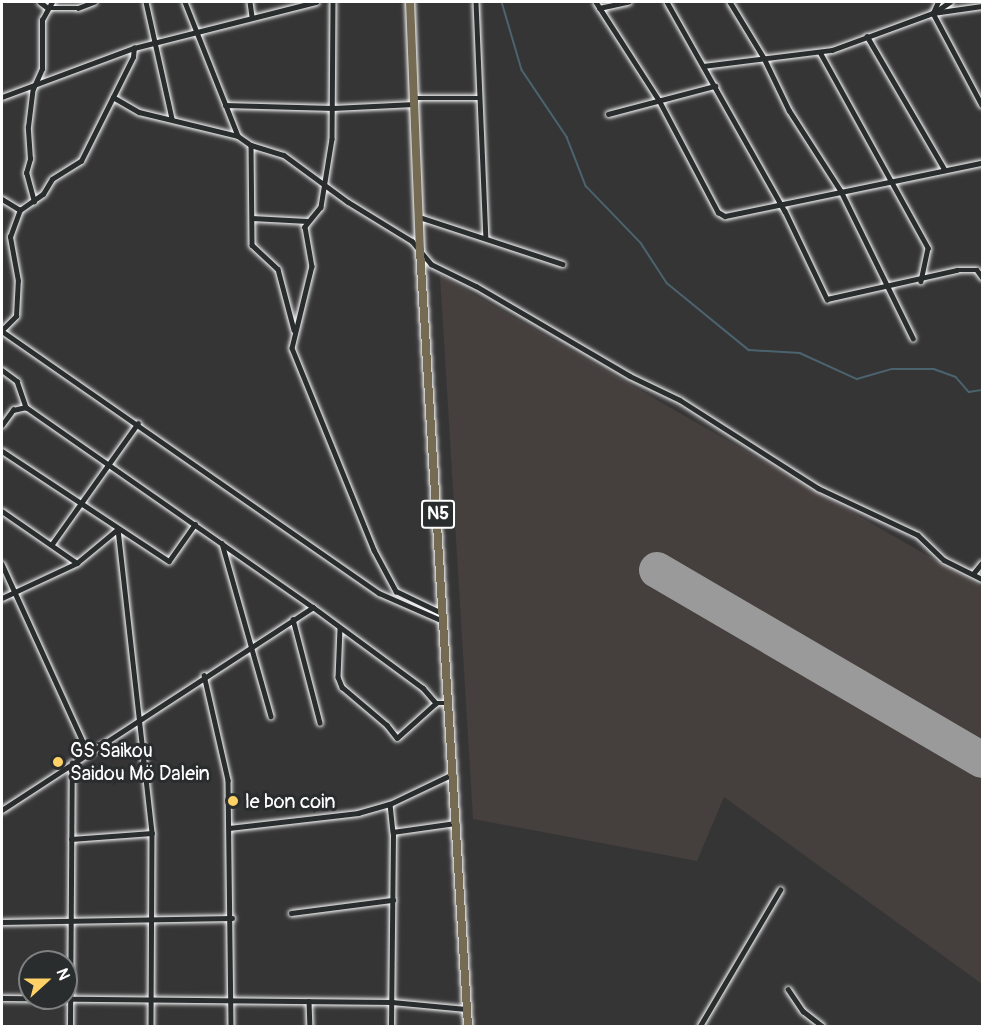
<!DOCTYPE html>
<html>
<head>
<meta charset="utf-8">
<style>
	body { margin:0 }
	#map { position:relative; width:984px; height:1028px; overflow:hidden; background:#363535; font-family:Pangolin,sans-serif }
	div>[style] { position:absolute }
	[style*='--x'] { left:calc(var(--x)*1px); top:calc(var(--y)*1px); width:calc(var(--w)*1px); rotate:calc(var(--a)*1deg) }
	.built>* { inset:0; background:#453f3e }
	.stream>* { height:1.5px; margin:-0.75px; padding:0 0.75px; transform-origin:0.75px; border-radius:0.75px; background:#4b636f }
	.runway>* { height:36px; margin:-18px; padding:0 18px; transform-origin:18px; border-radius:18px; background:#9a9a9a }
	.roads { filter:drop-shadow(0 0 2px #fff) drop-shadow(0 0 2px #fff) }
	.street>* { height:4.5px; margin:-2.25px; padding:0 2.25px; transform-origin:2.25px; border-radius:2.25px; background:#2a2d2e }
	.highway>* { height:8px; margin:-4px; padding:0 4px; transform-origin:4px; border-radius:4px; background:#746b52 }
	.dots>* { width:16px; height:16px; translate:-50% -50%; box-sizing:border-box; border:3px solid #2a2d2e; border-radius:50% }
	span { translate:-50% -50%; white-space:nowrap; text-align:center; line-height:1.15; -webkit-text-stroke:6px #2a2d2e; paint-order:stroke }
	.shield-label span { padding:2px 4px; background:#2a2d2e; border:2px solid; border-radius:4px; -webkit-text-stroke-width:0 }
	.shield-label { font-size:18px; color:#fff; font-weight:700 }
	.poi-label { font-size:20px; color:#fff }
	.left { translate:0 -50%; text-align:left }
	.frame { position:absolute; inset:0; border:3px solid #fff; pointer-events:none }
	.north { position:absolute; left:18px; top:950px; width:60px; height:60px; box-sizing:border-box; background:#2a2d2e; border:2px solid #7f8182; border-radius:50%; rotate:69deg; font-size:16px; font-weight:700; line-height:24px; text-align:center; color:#fff }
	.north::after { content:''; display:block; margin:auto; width:21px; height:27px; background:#ffd166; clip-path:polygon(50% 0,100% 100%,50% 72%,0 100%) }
</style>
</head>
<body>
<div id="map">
	<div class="built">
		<div style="clip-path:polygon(440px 275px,982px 587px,982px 984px,724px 797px,697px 861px,473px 819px)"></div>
	</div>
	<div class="stream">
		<div style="--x:502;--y:2;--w:71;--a:73.6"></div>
		<div style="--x:522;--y:70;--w:81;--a:56.1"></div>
		<div style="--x:567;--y:137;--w:53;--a:68.8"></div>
		<div style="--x:586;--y:186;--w:79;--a:46"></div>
		<div style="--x:641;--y:243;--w:48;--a:57"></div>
		<div style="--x:667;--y:283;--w:106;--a:39.3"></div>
		<div style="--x:749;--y:350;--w:51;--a:3.4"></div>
		<div style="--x:800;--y:353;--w:63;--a:24.5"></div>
		<div style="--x:857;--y:379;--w:37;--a:-16"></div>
		<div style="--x:893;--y:369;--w:41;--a:0"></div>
		<div style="--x:934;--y:369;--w:23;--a:20"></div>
		<div style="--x:956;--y:377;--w:20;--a:49"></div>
		<div style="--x:969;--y:392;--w:13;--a:-9"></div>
	</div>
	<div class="runway">
		<div style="--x:657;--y:570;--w:376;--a:30.3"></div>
	</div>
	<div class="roads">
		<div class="street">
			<div style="--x:40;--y:2;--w:10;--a:37"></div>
			<div style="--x:48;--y:8;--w:30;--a:0"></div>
			<div style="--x:78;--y:8;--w:17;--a:-21"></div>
			<div style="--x:146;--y:2;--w:119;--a:77.4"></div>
			<div style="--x:185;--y:2;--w:144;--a:68.4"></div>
			<div style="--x:238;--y:136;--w:16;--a:35"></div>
			<div style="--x:251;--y:145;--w:34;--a:17"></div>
			<div style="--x:284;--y:155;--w:79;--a:36.3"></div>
			<div style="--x:348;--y:202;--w:75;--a:31.4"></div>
			<div style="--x:412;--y:241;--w:30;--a:50"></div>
			<div style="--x:431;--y:264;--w:50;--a:26.1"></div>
			<div style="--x:476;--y:286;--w:178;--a:30.3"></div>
			<div style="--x:630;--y:376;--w:55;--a:25.6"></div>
			<div style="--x:680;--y:400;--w:164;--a:32.5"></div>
			<div style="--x:818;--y:488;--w:110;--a:25.2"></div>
			<div style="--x:918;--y:535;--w:36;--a:44"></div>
			<div style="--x:944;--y:560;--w:42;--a:26.6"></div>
			<div style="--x:250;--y:2;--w:14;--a:82"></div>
			<div style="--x:333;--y:2;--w:137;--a:90.4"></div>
			<div style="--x:332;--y:139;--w:69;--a:99.2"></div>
			<div style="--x:321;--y:207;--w:26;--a:129"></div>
			<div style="--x:305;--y:227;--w:40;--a:80"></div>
			<div style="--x:312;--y:266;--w:84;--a:103.7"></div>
			<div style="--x:292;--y:348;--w:218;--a:67.9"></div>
			<div style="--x:374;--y:550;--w:47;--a:61.8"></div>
			<div style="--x:396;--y:591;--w:51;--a:25.6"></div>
			<div style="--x:476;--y:2;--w:236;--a:87.6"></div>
			<div style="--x:596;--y:2;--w:117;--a:57.3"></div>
			<div style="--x:659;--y:100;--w:127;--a:62.2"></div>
			<div style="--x:718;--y:212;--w:8;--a:30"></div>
			<div style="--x:725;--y:216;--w:262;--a:-11.7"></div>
			<div style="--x:667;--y:2;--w:240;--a:60.6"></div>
			<div style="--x:785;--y:211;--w:98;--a:64.5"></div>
			<div style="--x:827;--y:299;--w:133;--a:-12.6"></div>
			<div style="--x:957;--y:270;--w:20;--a:0"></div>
			<div style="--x:977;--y:270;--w:9;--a:54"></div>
			<div style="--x:730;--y:2;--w:66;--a:58.7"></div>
			<div style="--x:764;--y:58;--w:58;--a:64.3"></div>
			<div style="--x:789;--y:110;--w:96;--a:57.3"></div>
			<div style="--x:841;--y:191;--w:164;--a:63.9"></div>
			<div style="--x:599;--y:8;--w:30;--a:-12"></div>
			<div style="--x:935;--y:12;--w:18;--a:-34"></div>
			<div style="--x:933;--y:13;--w:104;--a:62"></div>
			<div style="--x:933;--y:13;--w:12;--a:-66"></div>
			<div style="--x:867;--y:36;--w:155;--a:59.8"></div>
			<div style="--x:820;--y:52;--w:224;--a:61.1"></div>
			<div style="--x:928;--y:248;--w:34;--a:102"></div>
			<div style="--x:703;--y:66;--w:130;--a:-7.1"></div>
			<div style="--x:832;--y:50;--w:108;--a:-20.1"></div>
			<div style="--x:933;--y:13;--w:49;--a:-8.1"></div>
			<div style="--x:2;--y:97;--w:141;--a:-20.4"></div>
			<div style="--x:134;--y:48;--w:188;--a:-14.2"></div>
			<div style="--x:113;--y:97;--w:30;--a:30"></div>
			<div style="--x:139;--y:112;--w:102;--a:13.6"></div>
			<div style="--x:414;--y:98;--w:65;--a:0"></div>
			<div style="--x:225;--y:105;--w:108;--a:1.6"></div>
			<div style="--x:333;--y:108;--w:81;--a:-2.8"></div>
			<div style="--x:608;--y:114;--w:111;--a:-14.7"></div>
			<div style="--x:251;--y:145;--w:100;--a:89.4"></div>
			<div style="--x:252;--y:245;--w:35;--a:43"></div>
			<div style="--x:278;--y:269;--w:63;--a:75.3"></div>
			<div style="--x:2;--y:199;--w:21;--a:31"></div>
			<div style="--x:20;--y:210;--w:28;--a:-35"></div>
			<div style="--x:43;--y:194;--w:17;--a:-59"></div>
			<div style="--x:52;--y:179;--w:34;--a:-32"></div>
			<div style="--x:81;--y:161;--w:116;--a:-63.4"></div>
			<div style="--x:133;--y:57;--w:9;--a:-84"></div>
			<div style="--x:34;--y:202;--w:30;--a:-105"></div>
			<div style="--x:26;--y:173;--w:15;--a:-74"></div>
			<div style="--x:30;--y:159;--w:32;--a:-94"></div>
			<div style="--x:28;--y:127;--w:38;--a:-83"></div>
			<div style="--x:33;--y:89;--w:22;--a:-66"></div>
			<div style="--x:42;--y:69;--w:49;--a:-90"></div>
			<div style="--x:42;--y:20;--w:21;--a:-61"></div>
			<div style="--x:419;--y:217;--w:151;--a:18.1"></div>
			<div style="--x:252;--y:218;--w:55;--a:3.1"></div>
			<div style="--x:2;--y:330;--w:20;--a:-45"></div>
			<div style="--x:16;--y:316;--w:35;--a:-87"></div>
			<div style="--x:18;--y:281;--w:45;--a:-100.3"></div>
			<div style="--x:10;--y:237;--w:29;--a:-70"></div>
			<div style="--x:2;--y:331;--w:459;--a:34.8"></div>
			<div style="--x:379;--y:593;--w:70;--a:23.6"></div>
			<div style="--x:2;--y:370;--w:19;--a:36"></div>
			<div style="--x:17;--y:381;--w:28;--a:71"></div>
			<div style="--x:26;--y:407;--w:350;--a:34.9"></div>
			<div style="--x:313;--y:607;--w:137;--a:36.4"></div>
			<div style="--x:423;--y:688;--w:20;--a:49"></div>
			<div style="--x:436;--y:703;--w:14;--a:0"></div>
			<div style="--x:2;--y:425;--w:19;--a:-54"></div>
			<div style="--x:13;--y:410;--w:13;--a:-13"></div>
			<div style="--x:2;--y:451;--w:200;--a:33.4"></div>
			<div style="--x:169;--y:561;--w:45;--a:-54.9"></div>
			<div style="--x:2;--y:511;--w:91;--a:34.7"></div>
			<div style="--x:118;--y:529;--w:306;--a:83.6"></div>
			<div style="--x:152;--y:833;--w:193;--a:90.3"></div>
			<div style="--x:222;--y:543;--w:180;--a:74.2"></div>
			<div style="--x:52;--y:544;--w:148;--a:-54.6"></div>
			<div style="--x:2;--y:564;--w:208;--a:65.5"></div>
			<div style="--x:973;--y:574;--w:14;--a:-51"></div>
			<div style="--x:2;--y:598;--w:83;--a:-25"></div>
			<div style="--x:77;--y:563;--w:53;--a:-39.7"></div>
			<div style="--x:293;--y:619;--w:107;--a:75.4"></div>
			<div style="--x:340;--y:628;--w:49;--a:92.3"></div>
			<div style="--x:338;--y:677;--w:11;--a:68"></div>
			<div style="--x:342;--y:687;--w:59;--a:40.2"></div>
			<div style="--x:387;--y:725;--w:16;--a:52"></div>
			<div style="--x:397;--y:738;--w:52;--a:-41.9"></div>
			<div style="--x:204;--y:675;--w:108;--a:77.1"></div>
			<div style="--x:228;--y:780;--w:246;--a:89.3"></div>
			<div style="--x:390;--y:804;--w:28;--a:84"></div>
			<div style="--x:2;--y:810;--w:371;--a:-33.1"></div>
			<div style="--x:229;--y:828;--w:130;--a:-6.6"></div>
			<div style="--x:358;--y:813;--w:33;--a:-16"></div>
			<div style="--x:390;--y:804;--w:70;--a:-25.5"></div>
			<div style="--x:71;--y:839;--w:81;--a:-4.2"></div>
			<div style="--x:291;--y:913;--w:103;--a:-7.3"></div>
			<div style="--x:2;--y:922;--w:230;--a:-1"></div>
			<div style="--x:788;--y:989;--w:27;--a:56"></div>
			<div style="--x:803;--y:1011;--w:24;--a:38"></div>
			<div style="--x:2;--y:998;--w:390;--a:0.6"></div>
			<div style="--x:392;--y:1002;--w:74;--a:5.4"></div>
			<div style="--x:309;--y:1001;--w:25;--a:88"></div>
			<div style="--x:70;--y:1026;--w:263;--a:-89.6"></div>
			<div style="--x:391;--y:1026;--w:194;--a:-89.4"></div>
			<div style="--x:393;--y:832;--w:64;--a:-8.1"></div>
			<div style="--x:700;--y:1026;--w:158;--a:-59.5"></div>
		</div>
		<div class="highway">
			<div style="--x:410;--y:2;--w:248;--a:87.7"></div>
			<div style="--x:420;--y:250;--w:777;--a:86.46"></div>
		</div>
	</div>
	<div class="dots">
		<div style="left:58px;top:762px;background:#ffd166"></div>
		<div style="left:233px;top:801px;background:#ffd166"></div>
	</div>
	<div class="shield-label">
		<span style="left:438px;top:514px">N5</span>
	</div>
	<div class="poi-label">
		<span class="left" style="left:70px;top:762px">GS Saikou<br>Saidou Mö Dalein</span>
		<span class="left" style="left:245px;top:801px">le bon coin</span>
	</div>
	<div class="frame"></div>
	<div class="north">N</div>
</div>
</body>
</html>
